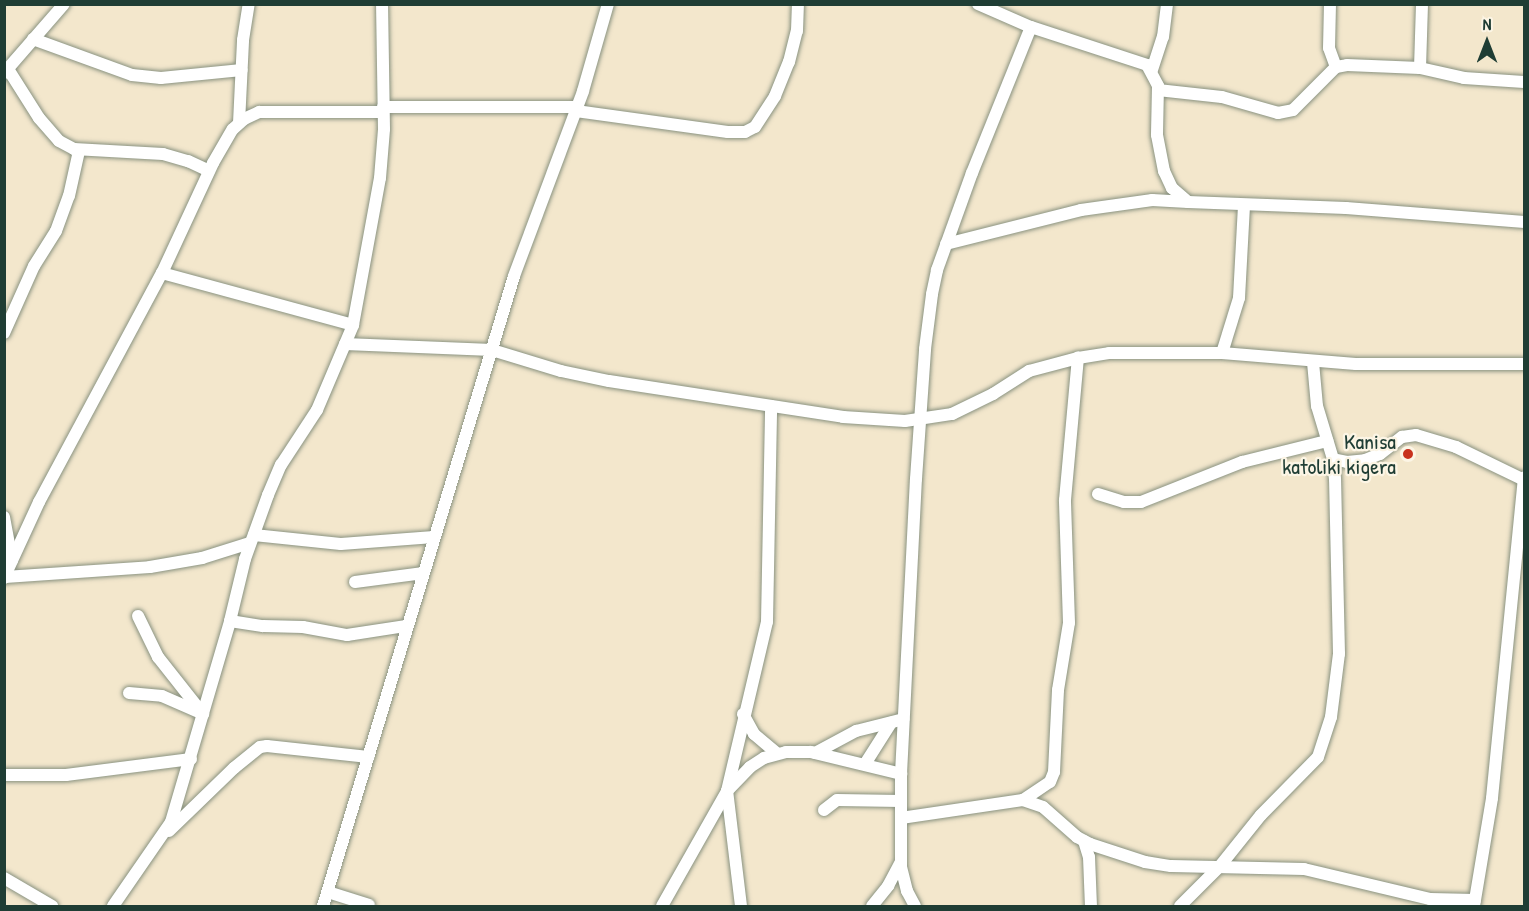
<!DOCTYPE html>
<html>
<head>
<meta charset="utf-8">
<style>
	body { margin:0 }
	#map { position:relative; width:1529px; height:911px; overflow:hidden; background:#f3e7cc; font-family:"Patrick Hand",sans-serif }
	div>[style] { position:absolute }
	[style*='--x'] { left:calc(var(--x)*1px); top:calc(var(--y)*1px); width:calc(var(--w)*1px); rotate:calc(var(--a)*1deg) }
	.roads { filter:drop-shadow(0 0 2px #899280) drop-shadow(0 0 2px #899280) }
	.minor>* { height:12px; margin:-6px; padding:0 6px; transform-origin:6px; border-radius:6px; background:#fff }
	.dots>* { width:16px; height:16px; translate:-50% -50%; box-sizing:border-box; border:3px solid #fcf5e5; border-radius:50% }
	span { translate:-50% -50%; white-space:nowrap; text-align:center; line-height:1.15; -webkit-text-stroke:4.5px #fcf5e5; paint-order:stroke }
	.poi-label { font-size:22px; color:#1f3d34 }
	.right { translate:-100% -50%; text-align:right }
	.frame { position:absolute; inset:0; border:6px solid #1f3d34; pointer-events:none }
	.north { position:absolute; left:1457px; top:12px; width:60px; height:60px; -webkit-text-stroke:4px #fcf5e5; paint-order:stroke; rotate:0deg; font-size:16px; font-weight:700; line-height:24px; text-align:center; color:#1f3d34 }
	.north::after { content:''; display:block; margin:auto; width:21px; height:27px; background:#1f3d34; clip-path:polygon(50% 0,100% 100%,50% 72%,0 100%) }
</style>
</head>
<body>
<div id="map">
	<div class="roads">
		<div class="minor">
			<div style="--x:978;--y:4;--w:58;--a:23.5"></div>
			<div style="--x:1031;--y:27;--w:122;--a:18.1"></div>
			<div style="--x:1147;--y:65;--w:24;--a:62"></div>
			<div style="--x:1158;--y:86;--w:49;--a:91.2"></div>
			<div style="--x:1157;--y:135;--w:37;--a:79"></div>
			<div style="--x:1164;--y:171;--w:19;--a:65"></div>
			<div style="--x:1172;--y:188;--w:21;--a:41"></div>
			<div style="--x:1188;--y:202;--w:158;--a:2.2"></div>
			<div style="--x:1346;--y:208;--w:179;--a:4.5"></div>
			<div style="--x:1330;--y:4;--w:44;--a:91.3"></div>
			<div style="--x:1329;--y:48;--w:20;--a:70"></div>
			<div style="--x:33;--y:39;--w:105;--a:20"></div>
			<div style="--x:132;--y:75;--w:29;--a:6"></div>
			<div style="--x:161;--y:78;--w:81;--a:-5.6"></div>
			<div style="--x:1420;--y:68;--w:64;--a:-88.2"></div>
			<div style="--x:8;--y:69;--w:58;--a:57.7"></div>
			<div style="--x:39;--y:118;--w:30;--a:49"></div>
			<div style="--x:59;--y:141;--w:17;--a:28"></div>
			<div style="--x:74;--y:149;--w:89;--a:3.2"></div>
			<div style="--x:163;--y:154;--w:26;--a:16"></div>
			<div style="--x:188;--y:161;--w:23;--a:25"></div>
			<div style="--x:1152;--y:70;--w:35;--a:-72"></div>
			<div style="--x:1163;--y:37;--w:33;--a:-83"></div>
			<div style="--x:4;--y:73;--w:91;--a:-49"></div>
			<div style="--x:1158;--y:90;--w:64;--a:6.2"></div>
			<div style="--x:1222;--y:97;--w:58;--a:15.9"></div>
			<div style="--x:1278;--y:113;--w:15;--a:-11"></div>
			<div style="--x:1293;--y:110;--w:61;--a:-45"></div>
			<div style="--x:1336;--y:67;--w:11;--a:-10"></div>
			<div style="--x:1347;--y:65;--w:73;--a:2.4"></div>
			<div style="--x:1420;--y:68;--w:45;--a:12.8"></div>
			<div style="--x:1464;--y:78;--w:60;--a:3.8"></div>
			<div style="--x:383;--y:107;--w:194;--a:0"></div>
			<div style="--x:576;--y:111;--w:153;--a:7.9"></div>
			<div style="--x:728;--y:132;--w:17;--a:0"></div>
			<div style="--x:745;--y:132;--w:11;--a:-27"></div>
			<div style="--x:755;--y:127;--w:37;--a:-57"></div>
			<div style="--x:775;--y:96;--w:37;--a:-68"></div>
			<div style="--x:789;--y:62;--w:32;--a:-76"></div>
			<div style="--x:797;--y:31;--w:27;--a:-88"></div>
			<div style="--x:239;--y:123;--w:83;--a:-87.2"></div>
			<div style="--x:243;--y:40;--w:36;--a:-81"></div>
			<div style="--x:946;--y:244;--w:139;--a:-14.1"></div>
			<div style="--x:1081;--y:210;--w:72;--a:-8"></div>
			<div style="--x:1152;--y:200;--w:36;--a:3"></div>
			<div style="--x:162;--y:273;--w:198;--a:15.2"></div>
			<div style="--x:4;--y:333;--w:73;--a:-65.9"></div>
			<div style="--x:34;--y:266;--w:41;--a:-57.8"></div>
			<div style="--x:56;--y:231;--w:37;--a:-70"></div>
			<div style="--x:69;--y:196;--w:46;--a:-77.5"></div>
			<div style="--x:345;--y:344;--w:147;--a:2.3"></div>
			<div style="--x:492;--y:350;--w:72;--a:16.9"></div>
			<div style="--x:561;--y:371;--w:49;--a:11.8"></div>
			<div style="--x:609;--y:381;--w:237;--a:8.7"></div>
			<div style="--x:843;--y:417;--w:62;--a:3.7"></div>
			<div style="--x:905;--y:421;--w:48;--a:-8.5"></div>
			<div style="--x:952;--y:414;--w:46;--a:-26"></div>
			<div style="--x:993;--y:394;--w:43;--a:-32.6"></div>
			<div style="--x:1029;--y:371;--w:51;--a:-14.9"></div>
			<div style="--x:1078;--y:358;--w:31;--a:-9"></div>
			<div style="--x:1109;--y:353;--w:113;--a:0"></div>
			<div style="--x:1222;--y:353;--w:134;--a:4.7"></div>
			<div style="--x:1356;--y:364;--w:168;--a:0"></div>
			<div style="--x:1222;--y:353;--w:58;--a:-72.8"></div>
			<div style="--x:1239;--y:298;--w:92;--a:-86.9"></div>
			<div style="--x:1333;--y:459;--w:14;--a:12"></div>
			<div style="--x:1347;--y:462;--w:18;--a:-6"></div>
			<div style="--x:1365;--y:460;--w:16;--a:-22"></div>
			<div style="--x:1380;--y:454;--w:28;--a:-38"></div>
			<div style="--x:1402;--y:437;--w:14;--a:-8"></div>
			<div style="--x:1416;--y:435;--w:42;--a:16.7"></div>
			<div style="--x:1456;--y:447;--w:76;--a:25.9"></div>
			<div style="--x:1098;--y:494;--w:27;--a:17"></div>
			<div style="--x:1124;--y:502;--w:17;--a:0"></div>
			<div style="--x:1141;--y:502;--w:109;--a:-21.6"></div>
			<div style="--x:1242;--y:462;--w:88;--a:-13.9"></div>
			<div style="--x:4;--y:517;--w:44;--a:79.5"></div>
			<div style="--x:254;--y:535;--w:87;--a:5.9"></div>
			<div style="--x:341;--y:544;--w:93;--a:-4.3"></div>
			<div style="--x:5;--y:577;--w:145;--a:-3.9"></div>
			<div style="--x:150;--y:567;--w:53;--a:-9.8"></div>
			<div style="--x:202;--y:558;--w:50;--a:-17.4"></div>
			<div style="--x:4;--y:578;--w:84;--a:-65.3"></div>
			<div style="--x:39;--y:502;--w:260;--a:-61.8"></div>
			<div style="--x:162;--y:273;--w:121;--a:-65.1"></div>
			<div style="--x:213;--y:163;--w:39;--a:-60"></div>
			<div style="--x:233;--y:129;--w:15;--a:-42"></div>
			<div style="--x:244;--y:119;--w:17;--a:-25"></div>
			<div style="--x:259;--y:112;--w:124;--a:0"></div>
			<div style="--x:355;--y:582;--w:69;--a:-7.5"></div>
			<div style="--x:138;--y:616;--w:46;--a:64"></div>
			<div style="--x:158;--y:657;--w:73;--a:51.7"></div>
			<div style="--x:230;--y:621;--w:33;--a:9"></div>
			<div style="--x:263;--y:626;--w:40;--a:1.4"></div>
			<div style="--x:303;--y:627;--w:45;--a:10.3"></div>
			<div style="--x:347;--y:635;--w:60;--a:-8.7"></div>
			<div style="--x:129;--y:693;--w:33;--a:5"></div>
			<div style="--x:162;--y:696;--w:40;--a:23.4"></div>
			<div style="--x:743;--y:714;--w:23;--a:61"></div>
			<div style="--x:754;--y:734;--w:30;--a:40"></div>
			<div style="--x:815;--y:753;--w:47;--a:-28.2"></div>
			<div style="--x:856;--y:731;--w:49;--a:-14"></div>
			<div style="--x:865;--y:764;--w:49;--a:-57.6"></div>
			<div style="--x:4;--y:775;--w:62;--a:0"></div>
			<div style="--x:66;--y:775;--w:126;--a:-7.3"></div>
			<div style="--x:1023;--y:800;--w:32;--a:-34"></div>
			<div style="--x:1050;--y:782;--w:11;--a:-68"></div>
			<div style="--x:1054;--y:772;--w:82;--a:-87.2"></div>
			<div style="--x:1058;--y:690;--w:68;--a:-80.7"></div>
			<div style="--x:1069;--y:623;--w:123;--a:-91.9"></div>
			<div style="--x:1065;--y:500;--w:143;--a:-84.8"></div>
			<div style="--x:824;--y:810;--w:16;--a:-38"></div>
			<div style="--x:837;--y:800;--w:64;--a:0.9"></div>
			<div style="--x:901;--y:818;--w:123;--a:-8.4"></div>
			<div style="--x:1023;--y:800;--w:21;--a:19"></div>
			<div style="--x:1043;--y:807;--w:45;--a:41.4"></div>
			<div style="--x:1077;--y:837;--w:15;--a:28"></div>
			<div style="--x:1090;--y:844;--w:58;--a:18.1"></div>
			<div style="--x:1145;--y:862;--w:26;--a:9"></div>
			<div style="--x:1171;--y:866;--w:133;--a:1.3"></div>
			<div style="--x:1304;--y:869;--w:130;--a:13.4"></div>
			<div style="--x:1430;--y:899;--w:45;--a:1.3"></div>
			<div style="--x:169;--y:831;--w:91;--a:-44.1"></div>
			<div style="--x:234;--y:768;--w:33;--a:-39"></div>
			<div style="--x:260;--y:747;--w:7;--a:-8"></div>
			<div style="--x:267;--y:746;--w:102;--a:6.2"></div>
			<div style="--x:1084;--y:841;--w:17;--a:73"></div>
			<div style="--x:1089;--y:857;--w:49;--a:87.7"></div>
			<div style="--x:4;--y:878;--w:56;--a:30.3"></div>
			<div style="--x:328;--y:892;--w:43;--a:17.6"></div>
			<div style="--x:113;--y:906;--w:102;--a:-55.4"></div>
			<div style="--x:171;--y:822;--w:209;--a:-73.6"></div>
			<div style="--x:230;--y:621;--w:64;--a:-76.4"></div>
			<div style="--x:245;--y:559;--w:68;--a:-70.2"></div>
			<div style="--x:268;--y:495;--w:33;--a:-67"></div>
			<div style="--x:281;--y:465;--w:66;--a:-56.8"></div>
			<div style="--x:317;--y:410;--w:92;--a:-67"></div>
			<div style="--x:353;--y:325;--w:149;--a:-79.6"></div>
			<div style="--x:380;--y:178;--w:49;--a:-85.3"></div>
			<div style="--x:384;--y:129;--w:125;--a:-90.9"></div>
			<div style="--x:323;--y:906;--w:658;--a:-73.13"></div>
			<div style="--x:514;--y:276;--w:197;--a:-69.5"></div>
			<div style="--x:583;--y:91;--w:91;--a:-74"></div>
			<div style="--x:662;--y:906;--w:132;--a:-60.5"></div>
			<div style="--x:727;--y:791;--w:33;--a:-46"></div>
			<div style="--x:750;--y:767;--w:17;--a:-33"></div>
			<div style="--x:764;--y:758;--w:23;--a:-15"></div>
			<div style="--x:786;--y:752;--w:25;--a:0"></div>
			<div style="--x:811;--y:752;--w:93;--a:13.7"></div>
			<div style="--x:741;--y:906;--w:116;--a:-96.9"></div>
			<div style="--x:727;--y:791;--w:174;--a:-76.7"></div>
			<div style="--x:767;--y:622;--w:216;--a:-88.9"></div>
			<div style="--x:872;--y:906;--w:26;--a:-51"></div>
			<div style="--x:888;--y:886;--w:26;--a:-62"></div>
			<div style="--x:915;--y:906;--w:17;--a:-118"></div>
			<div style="--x:907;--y:891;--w:25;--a:-104"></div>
			<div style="--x:901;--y:867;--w:93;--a:-90"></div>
			<div style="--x:901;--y:774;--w:295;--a:-87.1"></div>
			<div style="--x:916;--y:479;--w:130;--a:-86"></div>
			<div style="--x:925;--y:349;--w:55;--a:-82.7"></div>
			<div style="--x:932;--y:294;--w:25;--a:-78"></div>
			<div style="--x:937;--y:270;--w:103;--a:-70.2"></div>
			<div style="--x:972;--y:173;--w:157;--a:-68"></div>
			<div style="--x:1180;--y:906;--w:57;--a:-45"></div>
			<div style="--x:1220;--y:866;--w:65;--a:-51.2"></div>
			<div style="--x:1261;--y:815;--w:81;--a:-45.5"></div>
			<div style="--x:1318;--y:757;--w:42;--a:-72"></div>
			<div style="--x:1331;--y:717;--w:64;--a:-82.8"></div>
			<div style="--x:1339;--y:654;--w:175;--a:-91.3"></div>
			<div style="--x:1335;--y:479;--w:20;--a:-96"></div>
			<div style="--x:1333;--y:459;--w:55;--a:-106.8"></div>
			<div style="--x:1317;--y:406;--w:44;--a:-95.2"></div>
			<div style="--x:1474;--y:906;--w:109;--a:-80.5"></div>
			<div style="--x:1492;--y:798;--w:322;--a:-84.3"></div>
		</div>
	</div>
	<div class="dots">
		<div style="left:1408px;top:454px;background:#c8321e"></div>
	</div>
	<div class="poi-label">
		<span class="right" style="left:1396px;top:454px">Kanisa<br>katoliki kigera</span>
	</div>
	<div class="frame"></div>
	<div class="north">N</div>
</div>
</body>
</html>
